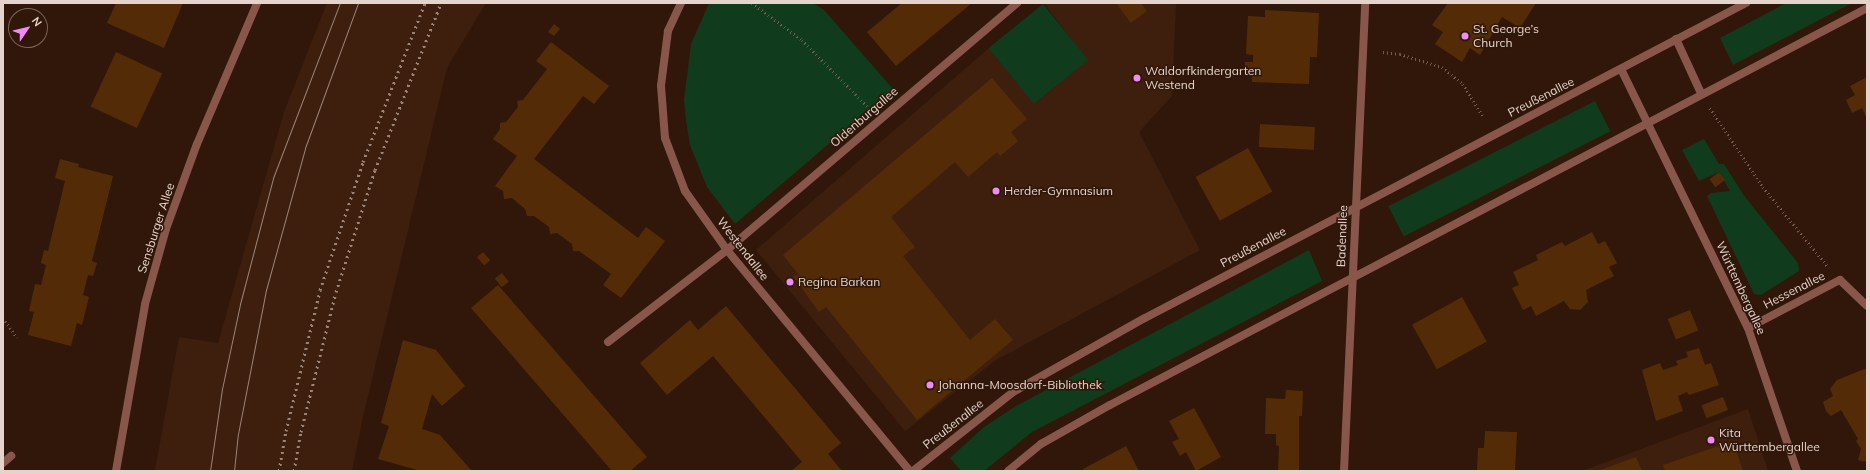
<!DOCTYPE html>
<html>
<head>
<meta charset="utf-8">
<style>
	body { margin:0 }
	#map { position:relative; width:1870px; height:474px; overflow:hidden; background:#30170a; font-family:Mulish,sans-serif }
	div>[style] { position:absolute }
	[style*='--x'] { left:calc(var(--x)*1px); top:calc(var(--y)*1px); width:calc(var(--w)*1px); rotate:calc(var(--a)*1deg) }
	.built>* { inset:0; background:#3e1f0e }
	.green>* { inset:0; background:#103b1d; transform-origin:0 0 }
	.building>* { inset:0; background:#532c07; transform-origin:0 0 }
	.path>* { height:2.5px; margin-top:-1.25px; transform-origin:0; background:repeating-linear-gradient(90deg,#715b50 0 1px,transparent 0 4px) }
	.service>* { height:8px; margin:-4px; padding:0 4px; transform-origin:4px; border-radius:4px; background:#88564b }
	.minor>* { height:8px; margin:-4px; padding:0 4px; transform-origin:4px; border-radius:4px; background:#88564b }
	.tertiary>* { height:8px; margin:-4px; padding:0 4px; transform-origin:4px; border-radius:4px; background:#88564b }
	.tram>* { height:1px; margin:-0.5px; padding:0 0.5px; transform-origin:0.5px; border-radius:0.5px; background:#9a857b }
	.rail>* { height:3px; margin-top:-1.5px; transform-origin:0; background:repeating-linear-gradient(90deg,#9a857b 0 2px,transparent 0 6px) }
	.dots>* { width:11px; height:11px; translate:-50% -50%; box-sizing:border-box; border:2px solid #30170a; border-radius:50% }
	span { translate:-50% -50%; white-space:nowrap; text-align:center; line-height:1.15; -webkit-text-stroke:3px #30170a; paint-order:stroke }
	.poi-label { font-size:12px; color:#e5d4cb }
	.left { translate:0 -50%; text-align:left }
	.street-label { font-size:12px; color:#e5d4cb }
	.frame { position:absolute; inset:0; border:4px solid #e5d4cb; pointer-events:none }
	.north { position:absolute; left:8px; top:8px; width:40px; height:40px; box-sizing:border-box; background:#30170a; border:1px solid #786357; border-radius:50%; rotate:55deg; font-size:11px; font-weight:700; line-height:16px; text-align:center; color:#e5d4cb }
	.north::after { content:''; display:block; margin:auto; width:14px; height:18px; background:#f08bf6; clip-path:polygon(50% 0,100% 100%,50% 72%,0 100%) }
</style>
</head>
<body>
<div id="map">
	<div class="built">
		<div style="clip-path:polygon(327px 3px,486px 3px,447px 68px,362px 421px,352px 471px,155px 471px,179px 337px,218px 343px,284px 112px)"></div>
		<div style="clip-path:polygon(1044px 3px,1176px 3px,1172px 96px,1139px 132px,1200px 250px,996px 360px,905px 431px,756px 250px,989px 48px,1037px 102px,1087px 60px)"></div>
		<div style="clip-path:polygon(1748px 409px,1768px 471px,1582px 471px)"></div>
	</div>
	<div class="green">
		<div style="clip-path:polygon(709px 3px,813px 3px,824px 10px,893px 89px,735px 224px,707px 187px,690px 145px,686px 121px,684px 100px,691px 44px)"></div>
		<div style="clip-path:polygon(1786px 3px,1852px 3px,1733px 65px,1720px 38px)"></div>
		<div style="left:1043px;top:4px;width:72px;height:70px;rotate:51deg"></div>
		<div style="left:1595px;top:101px;width:34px;height:232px;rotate:63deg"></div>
		<div style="clip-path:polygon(1704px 139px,1719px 164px,1724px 164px,1745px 197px,1798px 263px,1799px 271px,1761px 295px,1754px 294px,1707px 196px,1711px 193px,1730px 191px,1719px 172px,1699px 181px,1682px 150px)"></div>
		<div style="clip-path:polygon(1309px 250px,1322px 281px,1032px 432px,984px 471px,961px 471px,950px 458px,984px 427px,1016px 406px)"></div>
	</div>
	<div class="building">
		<div style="clip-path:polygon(116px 3px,183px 3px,164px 48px,107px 23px)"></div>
		<div style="clip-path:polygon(902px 3px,972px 3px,896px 66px,867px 32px)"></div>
		<div style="clip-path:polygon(1116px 3px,1141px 3px,1147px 11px,1131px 23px)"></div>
		<div style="clip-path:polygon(1448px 3px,1536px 3px,1520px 28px,1502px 17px,1480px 55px,1470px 48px,1462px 62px,1435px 44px,1443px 32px,1432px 25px)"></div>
		<div style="clip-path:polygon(1265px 10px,1319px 13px,1317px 57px,1310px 57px,1309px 84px,1252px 82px,1252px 72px,1245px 72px,1245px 62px,1253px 62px,1253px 55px,1246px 54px,1248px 16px,1265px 17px)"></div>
		<div style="clip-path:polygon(554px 24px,560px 29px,554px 36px,548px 32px)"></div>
		<div style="clip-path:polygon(551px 42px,609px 86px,594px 104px,583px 96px,534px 159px,638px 238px,646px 227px,665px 241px,621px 298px,603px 285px,611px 274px,579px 251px,573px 251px,572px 244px,557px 233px,550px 234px,549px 227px,534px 216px,527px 216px,525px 209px,512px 198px,504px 199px,503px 191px,495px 186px,517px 156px,493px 139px,500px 129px,500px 123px,506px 122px,518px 107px,517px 101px,523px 100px,547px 69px,536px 61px)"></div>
		<div style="left:116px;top:52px;width:51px;height:60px;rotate:25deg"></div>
		<div style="clip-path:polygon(1867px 77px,1867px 116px,1866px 117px,1862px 108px,1852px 113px,1846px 100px,1855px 95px,1850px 86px)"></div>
		<div style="clip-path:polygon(992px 78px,1027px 119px,1011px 132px,1018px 141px,1000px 156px,997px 152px,968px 177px,955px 162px,891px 217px,915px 247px,903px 256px,970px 340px,995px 319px,1013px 340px,917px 420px,826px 307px,819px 312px,796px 280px,793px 280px,793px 276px,799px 275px,783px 255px)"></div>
		<div style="left:1260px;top:124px;width:55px;height:23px;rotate:3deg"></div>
		<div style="left:1248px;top:148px;width:50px;height:60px;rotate:61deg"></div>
		<div style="clip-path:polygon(60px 159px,79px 164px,78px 167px,113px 176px,92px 261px,97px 263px,93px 276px,88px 275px,83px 295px,89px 297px,82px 325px,77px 323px,71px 346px,28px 335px,34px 312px,29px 311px,35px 284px,41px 285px,46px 265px,41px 263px,44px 250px,48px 251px,65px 181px,55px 178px)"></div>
		<div style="left:1719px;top:172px;width:10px;height:12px;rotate:53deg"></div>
		<div style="clip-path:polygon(1592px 232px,1598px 244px,1605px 241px,1617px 263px,1609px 267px,1614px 276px,1586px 290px,1588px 302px,1580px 310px,1570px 309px,1564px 301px,1536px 316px,1531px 306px,1523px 310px,1512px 288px,1519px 285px,1513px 272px,1538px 260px,1536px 255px,1562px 242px,1565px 246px)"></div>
		<div style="left:483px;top:252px;width:11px;height:8px;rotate:49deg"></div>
		<div style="left:502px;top:273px;width:11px;height:9px;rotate:52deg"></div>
		<div style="clip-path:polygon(498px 285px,647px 457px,630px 471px,612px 471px,471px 308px)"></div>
		<div style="left:1462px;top:297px;width:51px;height:57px;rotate:61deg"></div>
		<div style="clip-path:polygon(726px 306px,841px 443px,828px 454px,842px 471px,791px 471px,802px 462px,713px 356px,667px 395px,640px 363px,690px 320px,698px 330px)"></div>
		<div style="left:1690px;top:310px;width:22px;height:24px;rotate:68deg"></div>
		<div style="clip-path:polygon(403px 340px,436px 350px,465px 386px,442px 406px,432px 394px,422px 429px,440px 435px,472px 471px,421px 471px,378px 459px,389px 426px,381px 423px)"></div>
		<div style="clip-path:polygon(1699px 348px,1705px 365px,1711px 363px,1719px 385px,1689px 395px,1687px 392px,1678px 396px,1683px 411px,1656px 421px,1642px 370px,1660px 363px,1663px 370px,1678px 365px,1676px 361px,1688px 357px,1686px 352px)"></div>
		<div style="clip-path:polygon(1867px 368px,1867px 462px,1858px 460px,1861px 449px,1856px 441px,1858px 439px,1841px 410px,1831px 416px,1826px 411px,1823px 402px,1833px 396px,1830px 389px,1837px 380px)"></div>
		<div style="clip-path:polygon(1286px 390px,1303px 391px,1302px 416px,1299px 416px,1299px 471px,1278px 471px,1279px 446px,1276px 445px,1276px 434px,1265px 434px,1266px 398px,1285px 399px)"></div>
		<div style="left:1723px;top:397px;width:14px;height:23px;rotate:69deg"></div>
		<div style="clip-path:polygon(1194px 408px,1221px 457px,1196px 471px,1186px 452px,1180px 456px,1172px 442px,1179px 439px,1169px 421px)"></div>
		<div style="clip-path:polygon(1485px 431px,1517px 432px,1515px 471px,1477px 471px,1478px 448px,1484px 448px)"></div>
		<div style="clip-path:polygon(1733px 441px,1743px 471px,1665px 471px,1663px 465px)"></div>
		<div style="clip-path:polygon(1126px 446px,1139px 471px,1084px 471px,1083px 469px)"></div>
		<div style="clip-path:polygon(1636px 457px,1642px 471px,1598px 471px)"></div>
	</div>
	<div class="path">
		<div style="--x:752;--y:3;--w:62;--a:36.5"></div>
		<div style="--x:802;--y:40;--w:95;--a:45.4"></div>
		<div style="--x:1383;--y:52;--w:17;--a:7"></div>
		<div style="--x:1400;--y:54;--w:44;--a:17.2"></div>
		<div style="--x:1442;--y:67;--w:27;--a:39"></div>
		<div style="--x:1463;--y:84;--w:38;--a:58"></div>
		<div style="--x:1710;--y:108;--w:95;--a:56.1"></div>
		<div style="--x:1763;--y:187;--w:104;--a:50.8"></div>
		<div style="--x:3;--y:318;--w:24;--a:54"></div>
	</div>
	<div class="service">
		<div style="--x:608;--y:342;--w:150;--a:-37.7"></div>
		<div style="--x:3;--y:463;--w:11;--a:-41"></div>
	</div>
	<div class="minor">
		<div style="--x:681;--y:3;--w:31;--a:115"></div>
		<div style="--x:668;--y:31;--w:55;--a:97.3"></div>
		<div style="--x:661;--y:86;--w:52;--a:85.6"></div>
		<div style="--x:665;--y:138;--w:57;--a:69.3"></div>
		<div style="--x:685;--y:191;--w:72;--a:54.6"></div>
		<div style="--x:727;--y:250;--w:287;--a:50.4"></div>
		<div style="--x:1676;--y:39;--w:60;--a:65.2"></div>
		<div style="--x:1621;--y:69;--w:288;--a:63.9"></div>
		<div style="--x:1748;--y:328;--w:151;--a:71.1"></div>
		<div style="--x:727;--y:250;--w:381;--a:-40.4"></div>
		<div style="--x:1748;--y:328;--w:104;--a:-27.6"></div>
		<div style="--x:1840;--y:280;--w:37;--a:44"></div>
		<div style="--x:116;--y:471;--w:169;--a:-80.1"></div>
		<div style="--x:145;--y:304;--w:78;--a:-74.4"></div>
		<div style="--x:166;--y:229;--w:90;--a:-70"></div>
		<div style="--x:197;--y:144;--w:153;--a:-66.9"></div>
		<div style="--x:1344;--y:471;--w:468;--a:-87.4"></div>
	</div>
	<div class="tertiary">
		<div style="--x:913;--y:471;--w:127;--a:-38.3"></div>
		<div style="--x:1013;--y:392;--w:151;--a:-29.3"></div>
		<div style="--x:1145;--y:318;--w:679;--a:-27.66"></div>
		<div style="--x:1008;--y:471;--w:43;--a:-39.3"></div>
		<div style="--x:1041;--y:444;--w:79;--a:-29.5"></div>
		<div style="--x:1110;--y:405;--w:855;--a:-27.67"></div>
	</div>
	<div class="tram">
		<div style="--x:210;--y:471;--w:83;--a:-81.7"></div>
		<div style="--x:222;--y:389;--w:87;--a:-78"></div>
		<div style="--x:240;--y:304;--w:130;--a:-75.3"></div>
		<div style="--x:273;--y:178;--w:187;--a:-69.1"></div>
		<div style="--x:234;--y:471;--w:37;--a:-84"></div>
		<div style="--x:238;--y:434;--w:147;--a:-79"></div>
		<div style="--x:266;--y:290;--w:147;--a:-74.6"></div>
		<div style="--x:305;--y:148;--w:154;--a:-69.9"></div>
	</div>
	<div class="rail">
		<div style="--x:279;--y:471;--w:41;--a:-80.1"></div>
		<div style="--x:286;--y:431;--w:145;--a:-76.4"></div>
		<div style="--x:320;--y:290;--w:135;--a:-71.4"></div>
		<div style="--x:363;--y:162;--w:171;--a:-68.7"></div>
		<div style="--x:294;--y:471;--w:40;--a:-80"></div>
		<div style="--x:301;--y:432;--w:144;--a:-76"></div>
		<div style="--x:336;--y:292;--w:128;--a:-72.3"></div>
		<div style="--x:375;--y:170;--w:180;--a:-68.4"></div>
	</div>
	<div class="dots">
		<div style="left:1465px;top:36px;background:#f08bf6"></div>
		<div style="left:1137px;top:78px;background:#f08bf6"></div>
		<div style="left:996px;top:191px;background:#f08bf6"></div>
		<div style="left:790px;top:282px;background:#f08bf6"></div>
		<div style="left:930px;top:385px;background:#f08bf6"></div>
		<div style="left:1711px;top:440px;background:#f08bf6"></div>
	</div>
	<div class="poi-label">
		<span class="left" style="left:1473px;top:36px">St. George’s<br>Church</span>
		<span class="left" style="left:1145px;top:78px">Waldorfkindergarten<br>Westend</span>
		<span class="left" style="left:1004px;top:191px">Herder-Gymnasium</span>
		<span class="left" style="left:798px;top:282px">Regina Barkan</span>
		<span class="left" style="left:938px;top:385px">Johanna-Moosdorf-Bibliothek</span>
		<span class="left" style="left:1719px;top:440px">Kita<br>Württembergallee</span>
	</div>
	<div class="street-label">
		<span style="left:1541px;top:97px;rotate:-27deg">Preußenallee</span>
		<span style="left:864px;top:117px;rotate:-41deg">Oldenburgallee</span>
		<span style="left:156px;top:228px;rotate:-72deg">Sensburger Allee</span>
		<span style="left:1342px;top:236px;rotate:-88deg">Badenallee</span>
		<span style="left:1253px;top:247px;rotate:-28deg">Preußenallee</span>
		<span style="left:743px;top:249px;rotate:52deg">Westendallee</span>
		<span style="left:1741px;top:288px;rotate:65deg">Württembergallee</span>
		<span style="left:1794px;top:290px;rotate:-27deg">Hessenallee</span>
		<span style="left:953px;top:424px;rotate:-38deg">Preußenallee</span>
	</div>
	<div class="frame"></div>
	<div class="north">N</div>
</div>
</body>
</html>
